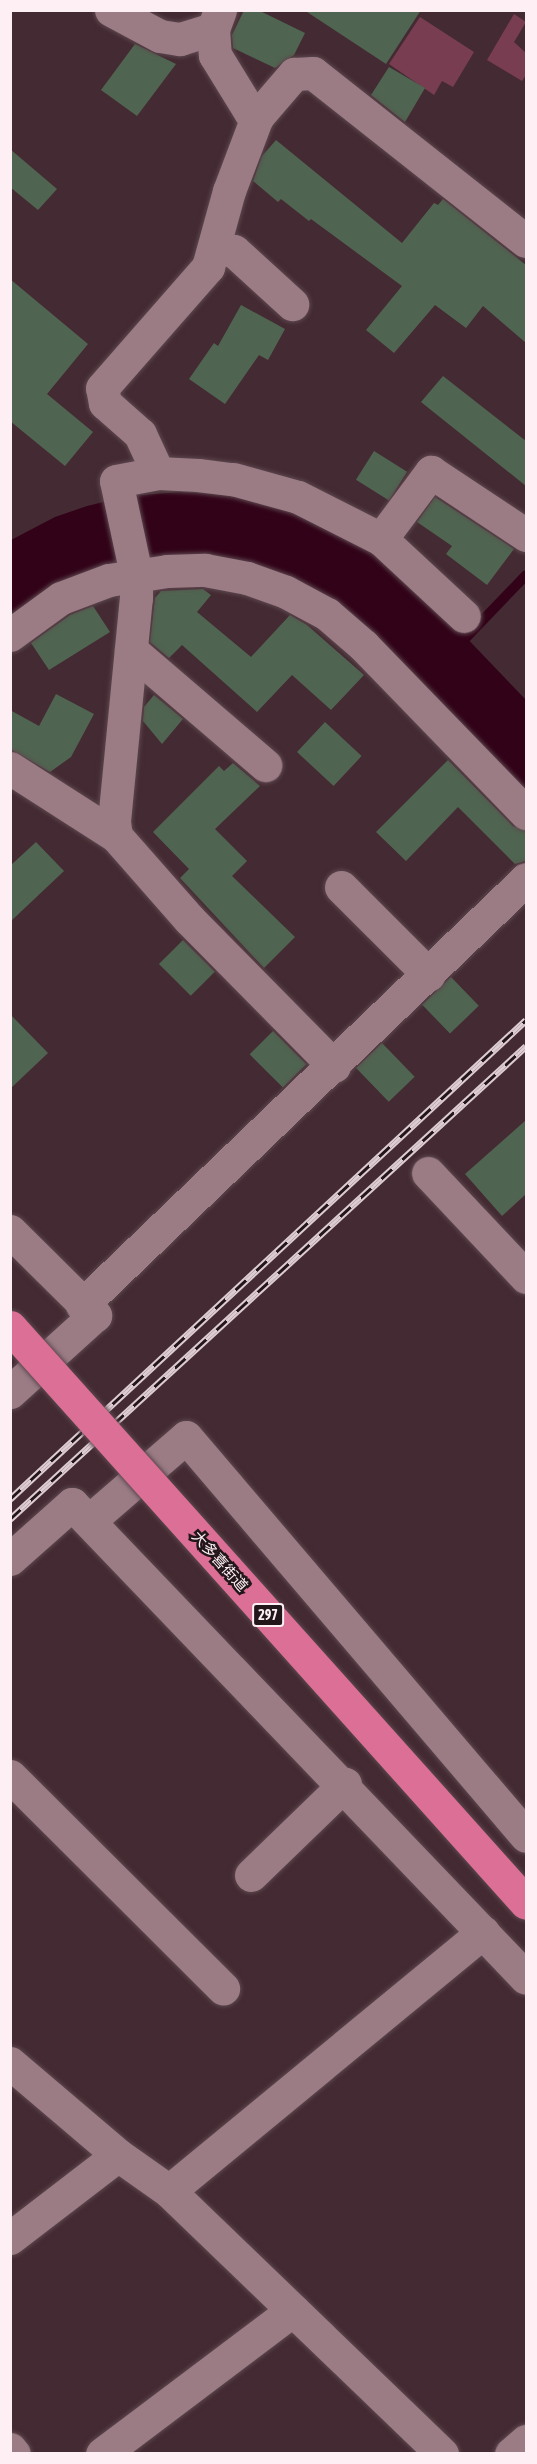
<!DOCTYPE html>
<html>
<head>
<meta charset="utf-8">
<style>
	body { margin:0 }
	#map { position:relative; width:537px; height:2464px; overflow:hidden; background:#442a32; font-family:"Asap Condensed","Noto Sans JP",sans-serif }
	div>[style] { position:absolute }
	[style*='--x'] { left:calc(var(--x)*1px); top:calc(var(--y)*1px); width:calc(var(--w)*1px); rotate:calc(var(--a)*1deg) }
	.green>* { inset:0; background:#793d52 }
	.water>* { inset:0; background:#320318 }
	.stream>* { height:10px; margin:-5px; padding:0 5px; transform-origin:5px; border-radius:5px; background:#320318 }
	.building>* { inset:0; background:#506551; transform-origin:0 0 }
	.roads { filter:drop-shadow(0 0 2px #5c474e) drop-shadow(0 0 2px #5c474e) }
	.street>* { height:33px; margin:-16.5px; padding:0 16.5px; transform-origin:16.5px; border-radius:16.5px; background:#9b7c85 }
	.secondary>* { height:33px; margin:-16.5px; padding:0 16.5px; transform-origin:16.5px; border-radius:16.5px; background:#9b7c85 }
	.rail>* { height:7px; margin-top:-3.5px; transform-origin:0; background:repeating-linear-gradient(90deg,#22161a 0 14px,#ddcdd2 0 28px); box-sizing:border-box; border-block:2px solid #ddcdd2 }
	.bridges { filter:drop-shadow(0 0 2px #5c474e) drop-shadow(0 0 2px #5c474e) }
	.highway-bridge>* { height:33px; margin:-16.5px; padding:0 16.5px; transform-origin:16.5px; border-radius:16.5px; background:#dc6f96 }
	span { translate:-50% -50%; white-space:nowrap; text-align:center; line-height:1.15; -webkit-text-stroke:5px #22161a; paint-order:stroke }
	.shield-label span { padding:2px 4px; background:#22161a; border:2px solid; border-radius:4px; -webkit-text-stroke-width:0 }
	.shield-label { font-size:14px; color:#fdeff3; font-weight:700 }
	.street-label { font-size:15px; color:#fdeff3 }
	.frame { position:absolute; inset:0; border:12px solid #fdeff3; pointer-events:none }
</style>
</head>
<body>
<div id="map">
	<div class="green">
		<div style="clip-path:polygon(514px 14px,526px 22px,514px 42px,526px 53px,526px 75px,522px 81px,487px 60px)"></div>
		<div style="clip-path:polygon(420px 17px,474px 52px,453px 87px,442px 81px,434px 95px,389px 64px)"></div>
	</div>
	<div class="water">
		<div style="clip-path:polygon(181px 492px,230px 495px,293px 510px,350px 536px,415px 584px,526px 700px,526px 799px,388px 653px,225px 563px,11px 624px,11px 540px,55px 517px,87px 506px,128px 496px)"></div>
	</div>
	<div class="stream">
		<div style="--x:458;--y:646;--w:98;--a:-46.2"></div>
	</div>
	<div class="building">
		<div style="clip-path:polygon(244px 10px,258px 10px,305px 33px,294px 55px,275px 68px,233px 48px,232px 35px)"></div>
		<div style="clip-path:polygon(304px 10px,421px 10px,386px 64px)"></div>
		<div style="clip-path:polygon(135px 44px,176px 64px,137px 116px,101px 90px)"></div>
		<div style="clip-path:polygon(389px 67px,425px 88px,405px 122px,371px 95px)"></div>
		<div style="clip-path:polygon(276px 140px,402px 243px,434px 203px,438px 205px,443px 199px,526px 265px,526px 343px,483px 306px,466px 328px,435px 305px,394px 353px,366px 330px,402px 286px,311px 219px,309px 221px,281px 199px,278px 202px,253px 181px,262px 156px)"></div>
		<div style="clip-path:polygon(10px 149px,57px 189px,38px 210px,10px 187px)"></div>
		<div style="clip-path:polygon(10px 279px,88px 344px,47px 394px,93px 432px,65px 466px,10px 421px)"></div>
		<div style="clip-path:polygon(241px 305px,285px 329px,268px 360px,259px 355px,225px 404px,189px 379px,214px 343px,218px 346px)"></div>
		<div style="clip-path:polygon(443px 376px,526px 441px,526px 486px,421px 402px)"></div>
		<div style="left:374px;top:451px;width:39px;height:34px;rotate:32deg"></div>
		<div style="clip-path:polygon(435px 497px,514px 549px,487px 585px,446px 554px,452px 546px,417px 522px)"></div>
		<div style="clip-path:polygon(203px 589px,211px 595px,197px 612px,251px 657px,290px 615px,307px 625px,364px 675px,331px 710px,292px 675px,257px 712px,182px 645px,169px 658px,150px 642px,155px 598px,161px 591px)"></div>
		<div style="clip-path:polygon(93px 606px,110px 632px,49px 670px,31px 643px,70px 615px)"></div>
		<div style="clip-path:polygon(56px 694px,94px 714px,71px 757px,50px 772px,10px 749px,10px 710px,39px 726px)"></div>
		<div style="clip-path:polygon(154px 695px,183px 719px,162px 744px,143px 721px,144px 707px)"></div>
		<div style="left:325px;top:722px;width:50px;height:41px;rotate:43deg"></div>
		<div style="clip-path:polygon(448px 760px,513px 826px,526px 831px,526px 861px,515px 864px,458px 807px,406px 861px,376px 832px)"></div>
		<div style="clip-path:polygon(233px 763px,260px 786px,215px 829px,247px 861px,232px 876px,295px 937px,264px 968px,180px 878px,189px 869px,153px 832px,219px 766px,224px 771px)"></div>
		<div style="clip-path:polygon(36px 842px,64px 871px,10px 922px,10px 866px)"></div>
		<div style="left:183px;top:940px;width:45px;height:34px;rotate:45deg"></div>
		<div style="left:451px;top:977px;width:40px;height:40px;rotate:46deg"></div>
		<div style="clip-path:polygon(10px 1014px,48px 1053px,10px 1089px)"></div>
		<div style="left:273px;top:1031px;width:47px;height:33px;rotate:45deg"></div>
		<div style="left:382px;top:1043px;width:47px;height:36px;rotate:46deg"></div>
		<div style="clip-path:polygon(526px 1120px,526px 1194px,502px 1216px,465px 1174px)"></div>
	</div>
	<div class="roads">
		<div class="street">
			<div style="--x:111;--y:10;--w:55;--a:28"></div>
			<div style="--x:160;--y:36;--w:20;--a:9"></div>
			<div style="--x:180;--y:39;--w:34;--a:-17"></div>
			<div style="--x:220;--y:10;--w:20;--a:110"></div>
			<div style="--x:213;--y:29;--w:26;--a:86"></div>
			<div style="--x:215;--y:55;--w:67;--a:58.4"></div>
			<div style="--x:250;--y:112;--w:9;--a:36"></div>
			<div style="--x:216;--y:247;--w:18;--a:13"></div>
			<div style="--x:234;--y:251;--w:79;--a:42.4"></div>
			<div style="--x:158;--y:473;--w:43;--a:-114.8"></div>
			<div style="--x:140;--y:434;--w:47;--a:-138.5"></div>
			<div style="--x:105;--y:403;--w:15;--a:-101"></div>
			<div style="--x:102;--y:388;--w:161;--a:-48.8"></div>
			<div style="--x:208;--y:267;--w:79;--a:-74.6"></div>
			<div style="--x:229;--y:191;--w:79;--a:-69.3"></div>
			<div style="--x:257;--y:117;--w:57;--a:-49.3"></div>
			<div style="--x:294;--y:74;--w:19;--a:-3"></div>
			<div style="--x:313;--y:73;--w:271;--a:38.3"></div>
			<div style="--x:381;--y:539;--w:84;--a:-53.3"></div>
			<div style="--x:431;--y:472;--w:114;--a:33.6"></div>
			<div style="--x:10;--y:635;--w:63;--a:-36"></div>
			<div style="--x:61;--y:598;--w:51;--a:-20.6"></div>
			<div style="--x:109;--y:580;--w:59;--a:-8.8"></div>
			<div style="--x:167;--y:571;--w:38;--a:-2"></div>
			<div style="--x:205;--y:570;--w:43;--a:10.8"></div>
			<div style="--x:247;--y:578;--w:41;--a:19.7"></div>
			<div style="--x:286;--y:592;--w:47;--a:28.2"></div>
			<div style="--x:327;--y:614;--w:49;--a:40.9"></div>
			<div style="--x:364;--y:646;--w:233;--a:45.9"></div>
			<div style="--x:131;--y:650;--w:177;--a:40.6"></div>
			<div style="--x:10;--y:768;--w:126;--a:32.7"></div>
			<div style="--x:341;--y:887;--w:124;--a:45"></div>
			<div style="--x:334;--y:1066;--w:206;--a:-134.6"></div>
			<div style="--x:189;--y:919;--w:111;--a:-131.3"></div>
			<div style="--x:116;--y:836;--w:15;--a:-98"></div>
			<div style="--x:114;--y:821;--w:224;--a:-84.4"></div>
			<div style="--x:136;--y:598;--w:24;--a:-90"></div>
			<div style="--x:136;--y:574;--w:95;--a:-102.1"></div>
			<div style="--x:116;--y:481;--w:43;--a:-10.8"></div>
			<div style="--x:158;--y:473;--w:40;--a:2.9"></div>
			<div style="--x:198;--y:475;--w:35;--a:7"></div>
			<div style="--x:233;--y:479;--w:67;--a:15.5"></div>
			<div style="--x:298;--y:497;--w:93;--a:26.8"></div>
			<div style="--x:381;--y:539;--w:113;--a:42.9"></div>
			<div style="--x:428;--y:1173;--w:143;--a:46.7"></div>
			<div style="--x:10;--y:1231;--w:120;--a:44.7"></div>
			<div style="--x:95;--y:1315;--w:115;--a:137.8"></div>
			<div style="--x:82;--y:1305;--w:615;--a:-43.81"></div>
			<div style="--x:89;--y:1521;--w:128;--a:-40.9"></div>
			<div style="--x:186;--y:1437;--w:524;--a:49.56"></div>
			<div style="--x:10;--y:1559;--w:83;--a:-41.6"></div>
			<div style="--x:72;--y:1504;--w:656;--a:46.23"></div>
			<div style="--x:10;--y:1776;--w:301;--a:44.9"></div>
			<div style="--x:251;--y:1875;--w:131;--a:-44.1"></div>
			<div style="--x:10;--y:2063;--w:142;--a:40.4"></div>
			<div style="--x:118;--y:2155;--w:62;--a:35.2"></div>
			<div style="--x:169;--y:2191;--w:379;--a:43.9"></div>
			<div style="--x:169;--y:2191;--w:407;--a:-39.5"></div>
			<div style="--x:10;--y:2238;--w:136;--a:-37.5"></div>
			<div style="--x:10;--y:2449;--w:6;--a:51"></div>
			<div style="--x:102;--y:2454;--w:239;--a:-37"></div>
		</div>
		<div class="secondary">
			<div style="--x:511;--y:2454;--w:20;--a:-41"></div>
		</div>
	</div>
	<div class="rail">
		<div style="--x:10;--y:1499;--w:704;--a:-42.87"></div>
		<div style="--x:10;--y:1519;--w:700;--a:-42.51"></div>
	</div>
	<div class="bridges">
		<div class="highway-bridge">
			<div style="--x:10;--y:1327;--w:773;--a:48.14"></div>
		</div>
	</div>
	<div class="shield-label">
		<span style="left:268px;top:1615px">297</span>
	</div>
	<div class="street-label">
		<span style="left:220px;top:1561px;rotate:48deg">大多喜街道</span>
	</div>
	<div class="frame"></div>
</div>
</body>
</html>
